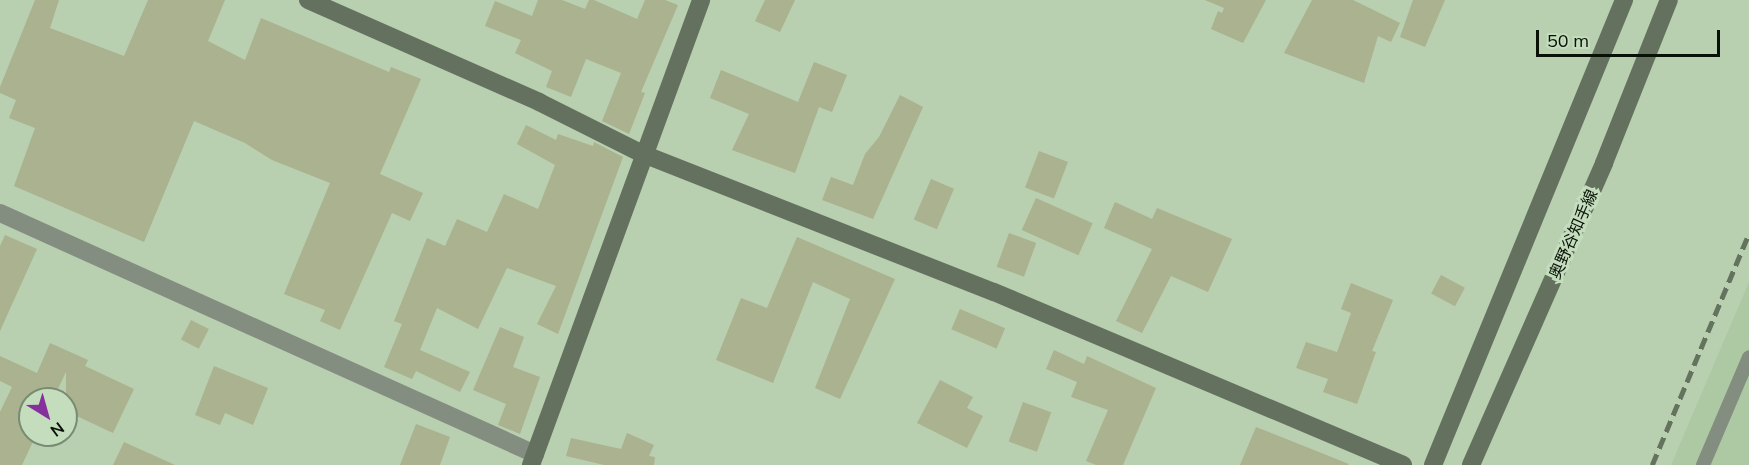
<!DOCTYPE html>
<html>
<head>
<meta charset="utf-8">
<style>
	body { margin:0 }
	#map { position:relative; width:1749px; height:465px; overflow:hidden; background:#b8cfb0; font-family:Mulish,"Noto Sans JP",sans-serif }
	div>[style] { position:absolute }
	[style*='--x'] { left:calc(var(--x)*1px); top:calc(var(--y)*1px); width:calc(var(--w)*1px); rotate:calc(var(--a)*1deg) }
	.built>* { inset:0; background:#acc9a3 }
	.building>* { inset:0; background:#aab28f; transform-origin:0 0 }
	.lane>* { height:14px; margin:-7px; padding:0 7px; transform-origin:7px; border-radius:7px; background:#838d80 }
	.street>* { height:18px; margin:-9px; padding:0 9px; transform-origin:9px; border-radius:9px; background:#838d80 }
	.secondary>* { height:18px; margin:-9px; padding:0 9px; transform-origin:9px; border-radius:9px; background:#63715e }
	.rail>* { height:4.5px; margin-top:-2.25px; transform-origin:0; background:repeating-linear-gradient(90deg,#63735e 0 12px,transparent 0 18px) }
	span { translate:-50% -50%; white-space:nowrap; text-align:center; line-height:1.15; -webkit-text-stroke:6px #c4ddbd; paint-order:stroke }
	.street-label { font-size:16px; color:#091107 }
	.north { position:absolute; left:18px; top:387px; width:60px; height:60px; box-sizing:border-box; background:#c4ddbd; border:2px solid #798b74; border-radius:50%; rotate:143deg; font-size:16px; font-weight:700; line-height:24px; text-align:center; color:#091107 }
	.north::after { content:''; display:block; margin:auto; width:21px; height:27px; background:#86309e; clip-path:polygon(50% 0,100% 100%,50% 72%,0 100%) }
	.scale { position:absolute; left:1536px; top:30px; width:184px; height:27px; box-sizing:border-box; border:3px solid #091107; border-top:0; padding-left:8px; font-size:18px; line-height:21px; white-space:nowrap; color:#091107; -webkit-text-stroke:4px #c4ddbd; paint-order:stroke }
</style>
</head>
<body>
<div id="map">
	<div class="built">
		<div style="clip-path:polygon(1749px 282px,1749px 465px,1671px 465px)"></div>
	</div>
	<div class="building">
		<div style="clip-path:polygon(35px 0,59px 0,50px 28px,124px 56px,148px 0,225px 0,208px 41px,245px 60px,261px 18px,389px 72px,391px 67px,421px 79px,380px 174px,423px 193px,410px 221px,392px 213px,340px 330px,320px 321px,325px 310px,284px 294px,330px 183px,272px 160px,245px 143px,194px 121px,144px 242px,14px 186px,35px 128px,9px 118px,16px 100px,0 93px,0 87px)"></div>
		<div style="clip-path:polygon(538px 0,562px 0,585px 9px,589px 0,594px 0,637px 19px,645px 0,665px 0,678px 5px,641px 92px,645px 93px,629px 134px,602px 121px,621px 73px,586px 59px,571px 97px,546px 87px,552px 71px,515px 53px,521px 40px,485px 26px,495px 1px,532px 16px)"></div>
		<div style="clip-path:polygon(765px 0,795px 0,780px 32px,755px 21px)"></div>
		<div style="clip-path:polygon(1205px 0,1266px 0,1243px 43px,1211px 29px,1218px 11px,1222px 13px,1224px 8px)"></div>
		<div style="clip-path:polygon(1312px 0,1353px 0,1400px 23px,1391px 42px,1378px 36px,1364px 83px,1284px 53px)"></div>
		<div style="clip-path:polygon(1413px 0,1445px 0,1425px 47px,1400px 37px)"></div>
		<div style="clip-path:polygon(814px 62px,847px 75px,832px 112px,819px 107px,795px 173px,732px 150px,749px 114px,710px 98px,721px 70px,798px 102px)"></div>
		<div style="clip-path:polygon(900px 95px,923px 107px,873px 219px,822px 200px,831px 177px,853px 185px,865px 154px,879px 137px)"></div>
		<div style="clip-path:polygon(526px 125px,556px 140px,558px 134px,593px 146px,594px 142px,623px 157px,558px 334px,537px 324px,556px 286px,507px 268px,478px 329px,437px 308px,420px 350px,470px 372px,460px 392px,416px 371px,412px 379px,384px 367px,402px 324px,394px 321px,427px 238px,445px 246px,457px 219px,487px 232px,504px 194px,538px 209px,555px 165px,517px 144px)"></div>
		<div style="left:1039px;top:151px;width:31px;height:39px;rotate:21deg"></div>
		<div style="left:931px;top:179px;width:25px;height:44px;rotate:23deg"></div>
		<div style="left:1036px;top:198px;width:62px;height:35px;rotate:24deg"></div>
		<div style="clip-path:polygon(1115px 202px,1152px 219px,1157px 208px,1232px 239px,1208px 292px,1171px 276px,1142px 333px,1116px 321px,1152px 249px,1104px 228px)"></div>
		<div style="left:1009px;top:233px;width:29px;height:36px;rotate:20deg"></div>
		<div style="clip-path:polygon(5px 235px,37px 249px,0 331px,0 246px)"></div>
		<div style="clip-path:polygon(797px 237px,895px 279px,840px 399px,815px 388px,850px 299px,813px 282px,773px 383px,716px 360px,741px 298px,767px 308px)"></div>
		<div style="left:1441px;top:275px;width:27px;height:21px;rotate:28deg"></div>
		<div style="clip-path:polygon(1351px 283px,1393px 300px,1372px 351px,1376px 352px,1357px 404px,1323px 392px,1328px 379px,1296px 368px,1306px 342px,1337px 352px,1351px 313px,1341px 309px)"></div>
		<div style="left:960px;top:309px;width:49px;height:22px;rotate:23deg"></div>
		<div style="left:191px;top:320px;width:20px;height:22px;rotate:27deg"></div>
		<div style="clip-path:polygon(500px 327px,524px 337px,513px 367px,540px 377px,520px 434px,498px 425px,506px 404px,473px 390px)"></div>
		<div style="clip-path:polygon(50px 343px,88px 360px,85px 366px,134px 389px,113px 433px,66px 411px,66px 372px,53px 399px,30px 399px,30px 435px,36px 435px,22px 465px,0 465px,0 412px,12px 387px,0 381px,0 356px,37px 373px)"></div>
		<div style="clip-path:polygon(1054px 350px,1084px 364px,1087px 356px,1156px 388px,1123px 465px,1096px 465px,1086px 461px,1108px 410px,1071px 397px,1077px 382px,1046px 369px)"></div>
		<div style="clip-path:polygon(214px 366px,268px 388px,253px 425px,225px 413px,220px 425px,195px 415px)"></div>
		<div style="clip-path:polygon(940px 380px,973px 397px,967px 408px,983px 416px,967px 448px,917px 423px)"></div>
		<div style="left:1023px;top:402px;width:30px;height:42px;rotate:20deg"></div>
		<div style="clip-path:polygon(416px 424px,450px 437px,440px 465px,400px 465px)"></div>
		<div style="clip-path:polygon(1256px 427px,1349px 464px,1348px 465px,1240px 465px)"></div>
		<div style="clip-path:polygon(627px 433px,654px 445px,649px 456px,655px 457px,654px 465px,604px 465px,566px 456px,571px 438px,621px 449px)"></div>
		<div style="clip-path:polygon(124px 442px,175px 465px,113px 465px)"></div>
	</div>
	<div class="lane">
		<div style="--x:1703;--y:465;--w:117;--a:-66.9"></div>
	</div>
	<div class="street">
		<div style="--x:0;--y:213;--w:587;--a:24.25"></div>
	</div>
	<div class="secondary">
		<div style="--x:308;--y:0;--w:253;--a:23.8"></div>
		<div style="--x:539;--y:102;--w:116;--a:26.6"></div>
		<div style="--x:643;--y:154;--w:377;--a:21.5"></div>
		<div style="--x:994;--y:292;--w:444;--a:22.9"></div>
		<div style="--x:531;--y:465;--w:495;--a:-69.9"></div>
		<div style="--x:1433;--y:465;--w:503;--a:-67.67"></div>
		<div style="--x:1471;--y:465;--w:330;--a:-66.2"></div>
		<div style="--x:1604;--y:163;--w:175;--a:-68.3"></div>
	</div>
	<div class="rail">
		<div style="--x:1652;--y:465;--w:251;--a:-67.3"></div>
	</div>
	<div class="street-label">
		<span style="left:1573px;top:234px;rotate:-66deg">奥野谷知手線</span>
	</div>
	<div class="north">N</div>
	<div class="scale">50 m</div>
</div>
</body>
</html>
